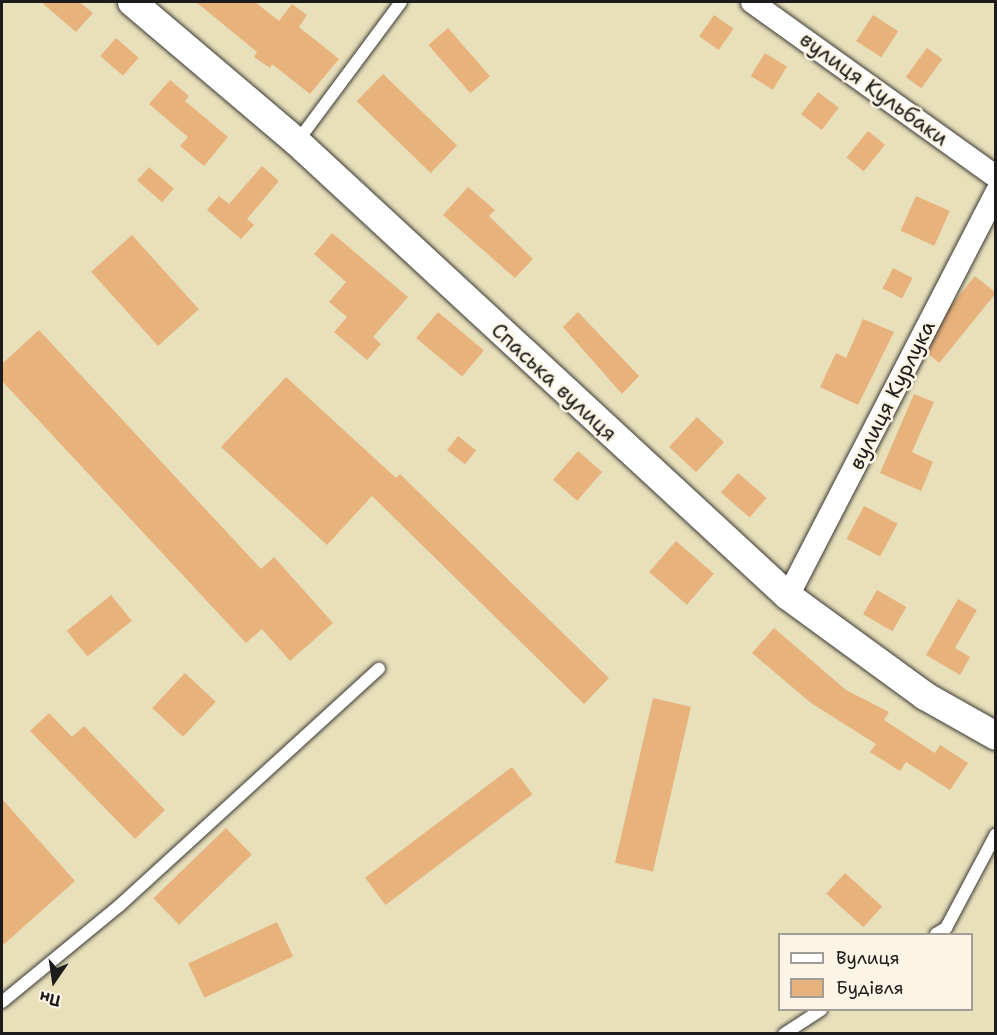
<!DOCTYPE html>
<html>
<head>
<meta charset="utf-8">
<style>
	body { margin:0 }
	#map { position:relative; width:997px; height:1035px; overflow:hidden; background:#e8e0bb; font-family:"Shantell Sans",sans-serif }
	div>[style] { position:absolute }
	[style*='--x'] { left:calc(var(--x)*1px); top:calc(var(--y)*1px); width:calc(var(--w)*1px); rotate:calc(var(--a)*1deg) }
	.building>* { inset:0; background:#e8b27c; transform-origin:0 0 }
	.roads { filter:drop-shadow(0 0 2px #3b3934) drop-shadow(0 0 2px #3b3934) }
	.service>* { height:12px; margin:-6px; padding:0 6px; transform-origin:6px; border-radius:6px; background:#fff }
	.minor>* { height:22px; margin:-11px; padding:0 11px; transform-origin:11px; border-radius:11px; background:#fff }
	.tertiary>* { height:28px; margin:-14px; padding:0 14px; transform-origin:14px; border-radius:14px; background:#fff }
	span { translate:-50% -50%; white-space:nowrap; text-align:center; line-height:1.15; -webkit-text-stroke:5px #fcf5e5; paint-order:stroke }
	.street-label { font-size:21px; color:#1c1c1c }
	.frame { position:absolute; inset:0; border:3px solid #1c1c1c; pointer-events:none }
	.legend { position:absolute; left:778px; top:933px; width:195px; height:78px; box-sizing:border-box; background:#fcf5e5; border:2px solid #a29e95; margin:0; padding:8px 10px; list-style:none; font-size:18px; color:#1c1c1c }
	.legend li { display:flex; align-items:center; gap:12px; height:30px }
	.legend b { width:30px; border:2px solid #a29e95 }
	.north { position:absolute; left:24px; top:951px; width:60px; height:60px; -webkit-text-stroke:4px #fcf5e5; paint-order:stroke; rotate:193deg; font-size:16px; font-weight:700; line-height:24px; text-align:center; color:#1c1c1c }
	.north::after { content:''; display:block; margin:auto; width:21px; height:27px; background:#1c1c1c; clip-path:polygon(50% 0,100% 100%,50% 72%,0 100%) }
</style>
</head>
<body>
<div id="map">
	<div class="building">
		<div style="clip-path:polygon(41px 2px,79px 2px,93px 13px,76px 32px)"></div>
		<div style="clip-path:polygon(196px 2px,255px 2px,279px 21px,292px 4px,307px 15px,299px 27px,339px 59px,310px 94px,272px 64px,270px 68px,254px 57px,257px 52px)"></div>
		<div style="left:714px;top:15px;width:24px;height:26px;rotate:35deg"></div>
		<div style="left:873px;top:15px;width:30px;height:31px;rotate:33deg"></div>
		<div style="left:448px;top:28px;width:64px;height:26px;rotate:49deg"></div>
		<div style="left:116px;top:38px;width:30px;height:24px;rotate:41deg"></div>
		<div style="left:927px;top:48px;width:19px;height:36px;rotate:36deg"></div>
		<div style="left:765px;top:53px;width:26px;height:27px;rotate:32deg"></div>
		<div style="left:383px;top:74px;width:103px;height:38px;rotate:44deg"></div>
		<div style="clip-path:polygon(170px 80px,189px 96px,185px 101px,228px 137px,204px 166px,180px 146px,188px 137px,149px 104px)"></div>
		<div style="left:818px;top:92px;width:26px;height:28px;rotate:37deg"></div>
		<div style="left:868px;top:131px;width:22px;height:34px;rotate:39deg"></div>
		<div style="clip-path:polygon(262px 166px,279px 181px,247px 219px,254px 225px,241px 239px,207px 210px,219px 196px,229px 204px)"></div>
		<div style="left:149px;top:167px;width:33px;height:18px;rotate:41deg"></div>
		<div style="clip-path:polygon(468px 187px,495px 210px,489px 216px,533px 259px,515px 278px,443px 215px)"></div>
		<div style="left:916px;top:196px;width:37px;height:38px;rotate:24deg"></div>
		<div style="clip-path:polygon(332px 233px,408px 297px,373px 337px,381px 344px,367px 360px,334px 332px,347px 317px,329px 302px,346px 282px,314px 254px)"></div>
		<div style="left:132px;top:235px;width:100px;height:55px;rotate:48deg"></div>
		<div style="left:893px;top:268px;width:22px;height:23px;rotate:27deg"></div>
		<div style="left:975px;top:276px;width:27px;height:90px;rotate:39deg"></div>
		<div style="left:438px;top:312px;width:60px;height:34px;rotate:40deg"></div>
		<div style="clip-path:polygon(578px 312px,639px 376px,622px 394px,563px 327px)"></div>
		<div style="clip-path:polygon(863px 319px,894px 332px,858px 405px,820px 387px,836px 353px,846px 358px)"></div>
		<div style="clip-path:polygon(39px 330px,261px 569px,274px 557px,333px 623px,290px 661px,262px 629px,246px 643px,2px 381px,2px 364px)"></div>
		<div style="clip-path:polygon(286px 377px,396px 478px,400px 474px,609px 678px,584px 704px,372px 496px,327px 545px,221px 447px)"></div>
		<div style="clip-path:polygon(914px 394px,934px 402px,912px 452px,933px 462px,921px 491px,880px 473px)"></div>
		<div style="left:697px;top:417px;width:37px;height:41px;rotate:43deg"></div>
		<div style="left:458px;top:436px;width:23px;height:18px;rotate:38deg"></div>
		<div style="left:578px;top:451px;width:32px;height:38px;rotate:41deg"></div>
		<div style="left:738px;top:473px;width:38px;height:26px;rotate:41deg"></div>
		<div style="left:864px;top:506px;width:38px;height:37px;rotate:28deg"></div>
		<div style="left:676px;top:541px;width:50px;height:41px;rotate:41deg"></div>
		<div style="left:877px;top:590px;width:34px;height:28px;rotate:30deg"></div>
		<div style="left:111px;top:595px;width:33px;height:57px;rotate:51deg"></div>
		<div style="clip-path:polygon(958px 599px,977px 610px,955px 648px,970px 657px,960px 675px,926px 655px)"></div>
		<div style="clip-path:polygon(774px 628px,846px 690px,889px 712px,884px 720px,935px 753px,940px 745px,968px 763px,950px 790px,906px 762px,900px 771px,870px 752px,876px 744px,811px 703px,752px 653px)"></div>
		<div style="left:185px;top:673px;width:42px;height:48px;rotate:43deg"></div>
		<div style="left:653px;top:698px;width:39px;height:169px;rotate:13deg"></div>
		<div style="clip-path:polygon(49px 713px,72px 737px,84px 726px,165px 810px,135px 839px,30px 731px)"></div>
		<div style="left:512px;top:767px;width:34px;height:184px;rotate:53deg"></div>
		<div style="clip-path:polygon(2px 799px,75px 881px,2px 946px)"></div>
		<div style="left:226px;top:828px;width:37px;height:101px;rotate:46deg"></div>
		<div style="left:845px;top:873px;width:50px;height:28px;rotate:42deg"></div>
		<div style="left:277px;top:922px;width:38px;height:98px;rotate:65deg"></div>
	</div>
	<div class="roads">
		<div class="service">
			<div style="--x:297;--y:142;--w:174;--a:-53.4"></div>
			<div style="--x:936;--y:934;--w:12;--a:-31"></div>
			<div style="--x:946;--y:928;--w:106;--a:-62"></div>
			<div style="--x:2;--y:1002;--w:151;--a:-39.4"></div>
			<div style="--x:119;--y:906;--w:352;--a:-42.4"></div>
			<div style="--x:784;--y:1034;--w:44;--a:-33"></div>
		</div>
		<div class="minor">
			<div style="--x:752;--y:2;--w:300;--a:35.6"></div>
			<div style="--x:788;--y:596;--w:454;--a:-62.7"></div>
		</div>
		<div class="tertiary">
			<div style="--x:132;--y:2;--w:216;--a:40.3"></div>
			<div style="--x:297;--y:142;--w:669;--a:42.76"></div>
			<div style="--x:788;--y:596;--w:170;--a:36.1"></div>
			<div style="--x:925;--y:696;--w:81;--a:29.4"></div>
		</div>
	</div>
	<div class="street-label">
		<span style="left:874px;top:89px;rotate:36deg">вулиця Кульбаки</span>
		<span style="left:554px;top:382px;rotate:43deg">Спаська вулиця</span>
		<span style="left:892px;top:395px;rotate:-63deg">вулиця Курлука</span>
	</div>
	<div class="frame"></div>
	<ul class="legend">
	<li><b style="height:8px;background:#fff"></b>Вулиця</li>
	<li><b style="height:16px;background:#e8b27c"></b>Будівля</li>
	</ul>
	<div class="north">Пн</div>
</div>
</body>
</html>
